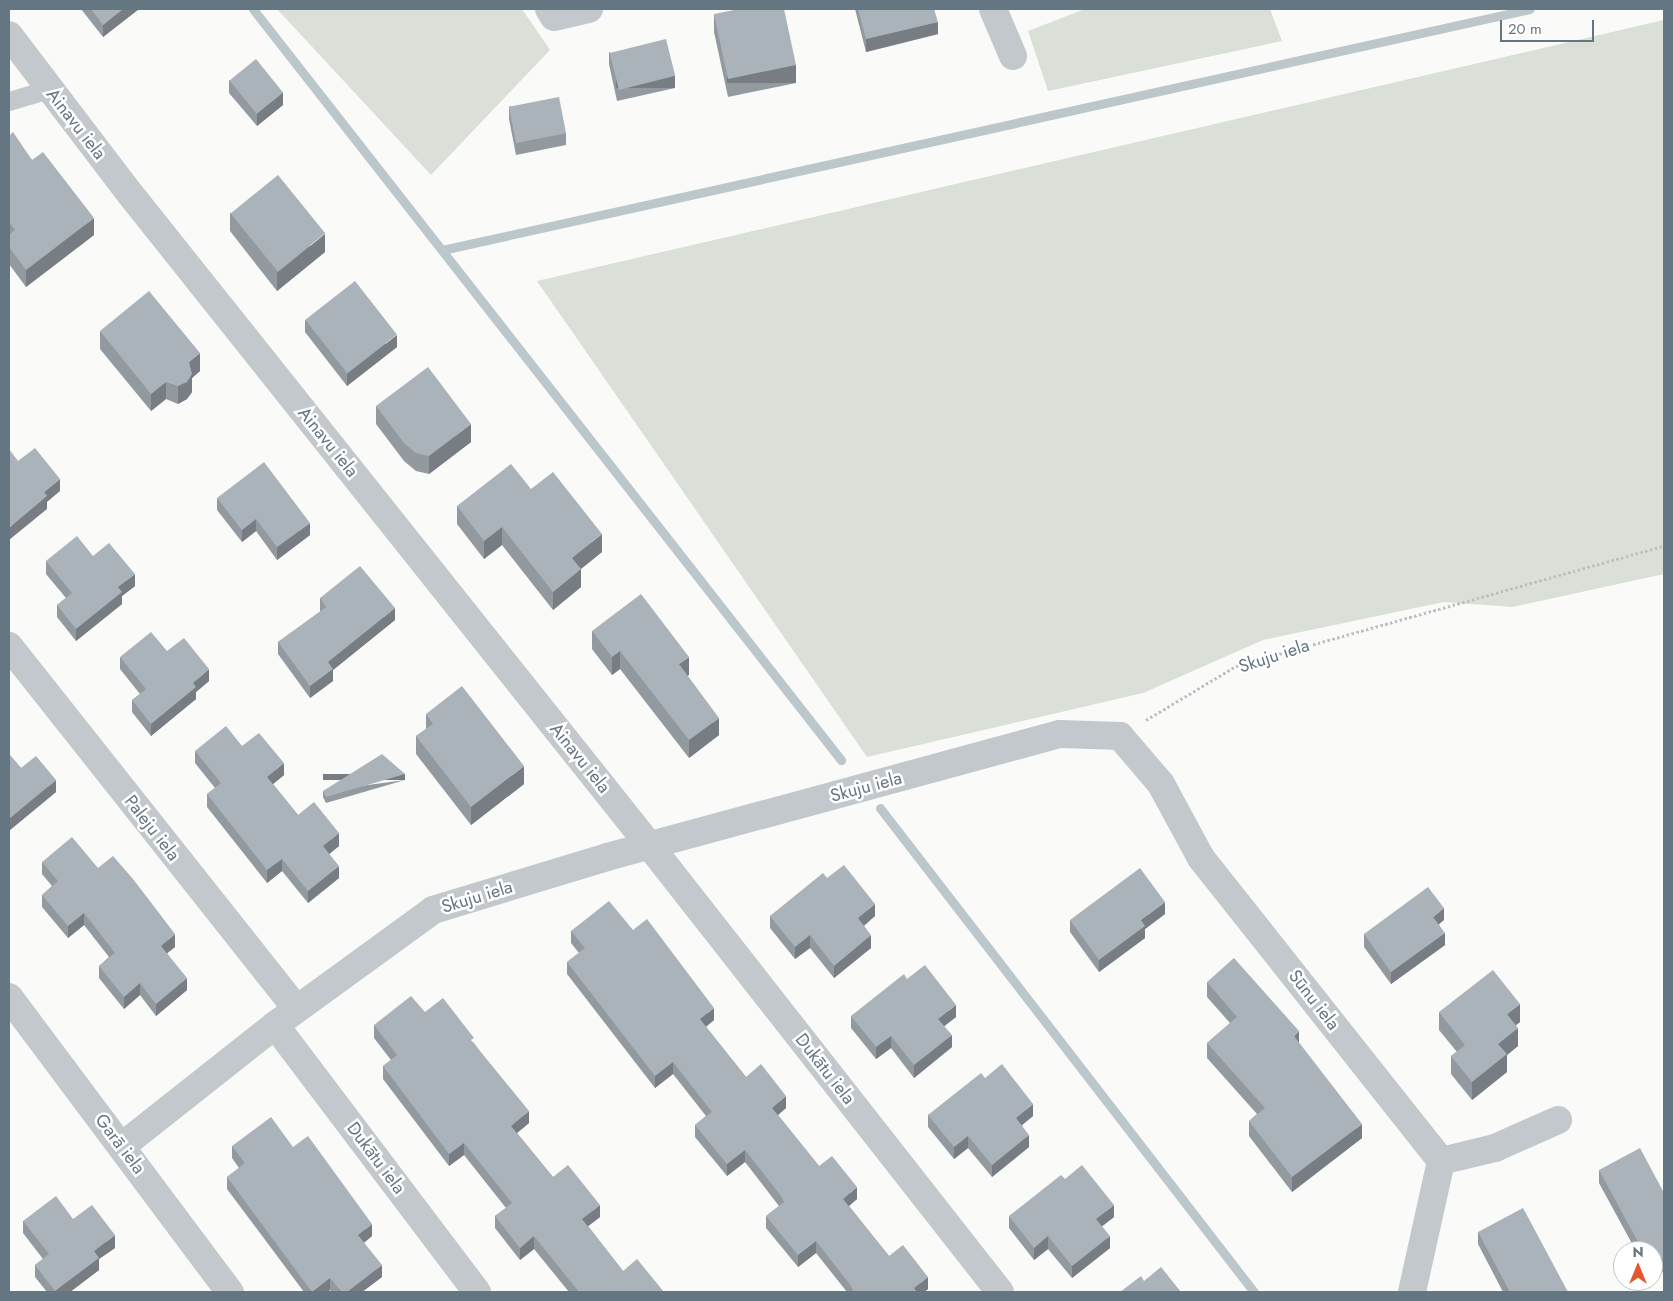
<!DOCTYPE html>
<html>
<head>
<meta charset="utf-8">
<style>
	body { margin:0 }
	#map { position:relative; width:1673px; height:1301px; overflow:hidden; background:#fafaf8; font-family:Jost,sans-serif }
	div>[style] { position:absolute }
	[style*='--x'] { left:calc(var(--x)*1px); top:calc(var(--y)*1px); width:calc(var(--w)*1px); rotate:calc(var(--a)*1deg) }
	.green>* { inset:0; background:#dadfd7 }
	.stream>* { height:9px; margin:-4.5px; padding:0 4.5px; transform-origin:4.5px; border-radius:4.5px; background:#bbc7cb }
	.path>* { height:3px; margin-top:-1.5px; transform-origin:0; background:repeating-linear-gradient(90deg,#bbbfc2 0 2.5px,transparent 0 5px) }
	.service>* { height:19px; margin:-9.5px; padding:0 9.5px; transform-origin:9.5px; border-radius:9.5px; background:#c3c8cc }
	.minor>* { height:28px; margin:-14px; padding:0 14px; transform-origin:14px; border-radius:14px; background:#c3c8cc }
	.tertiary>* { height:28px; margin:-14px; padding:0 14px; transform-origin:14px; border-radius:14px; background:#c3c8cc }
	.wall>* { inset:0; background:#929a9f }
	.shaded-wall>* { inset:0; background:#777d82; transform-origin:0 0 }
	.building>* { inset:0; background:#aab3b9; transform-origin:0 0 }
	span { translate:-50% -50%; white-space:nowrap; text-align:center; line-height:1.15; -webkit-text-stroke:5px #fff; paint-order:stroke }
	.street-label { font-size:18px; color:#657683 }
	.frame { position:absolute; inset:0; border:10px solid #657683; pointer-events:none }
	.north { position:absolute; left:1613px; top:1241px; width:50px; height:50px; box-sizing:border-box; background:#fff; border:1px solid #c1c8cd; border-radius:50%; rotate:0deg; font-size:14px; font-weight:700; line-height:20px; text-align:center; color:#657683 }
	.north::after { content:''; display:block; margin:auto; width:18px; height:22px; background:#e4572e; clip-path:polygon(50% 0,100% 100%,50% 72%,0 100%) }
	.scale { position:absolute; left:1500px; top:20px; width:94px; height:22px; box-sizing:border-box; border:2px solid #657683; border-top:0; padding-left:6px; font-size:15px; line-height:18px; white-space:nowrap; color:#657683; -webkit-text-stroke:4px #fff; paint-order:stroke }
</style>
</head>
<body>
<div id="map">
	<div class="green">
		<div style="clip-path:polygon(277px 9px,522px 9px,550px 50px,431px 175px)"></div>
		<div style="clip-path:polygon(1085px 9px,1270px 9px,1282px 41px,1048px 91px,1028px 31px)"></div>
		<div style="clip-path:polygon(1664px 20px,1664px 574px,1512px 607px,1444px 602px,1263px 640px,1143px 693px,867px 757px,537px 281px)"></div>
	</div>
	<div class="stream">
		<div style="--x:253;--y:9;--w:954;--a:51.94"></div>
		<div style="--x:442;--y:250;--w:1114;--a:-12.49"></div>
		<div style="--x:880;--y:808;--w:612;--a:52.31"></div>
	</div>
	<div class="path">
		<div style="--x:1146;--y:720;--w:105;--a:-31"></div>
		<div style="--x:1236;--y:666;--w:445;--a:-15.7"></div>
	</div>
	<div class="service">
		<div style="--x:9;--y:101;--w:42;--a:-16.7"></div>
	</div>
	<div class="minor">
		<div style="--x:549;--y:9;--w:9;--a:58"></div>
		<div style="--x:554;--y:17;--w:36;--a:-13"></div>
		<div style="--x:993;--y:9;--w:51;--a:66.9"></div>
		<div style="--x:9;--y:35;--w:201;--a:52.7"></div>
		<div style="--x:131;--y:195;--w:833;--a:51.44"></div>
		<div style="--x:650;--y:846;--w:567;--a:51.88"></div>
		<div style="--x:9;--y:646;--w:463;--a:51.6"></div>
		<div style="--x:275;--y:1025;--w:335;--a:52.9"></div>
		<div style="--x:122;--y:1146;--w:195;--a:-38.3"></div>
		<div style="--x:275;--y:1025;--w:195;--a:-36"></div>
		<div style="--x:433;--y:910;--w:182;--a:-16.9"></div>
		<div style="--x:607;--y:857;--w:469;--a:-15.2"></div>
		<div style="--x:1060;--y:734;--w:60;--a:1.9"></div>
		<div style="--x:1120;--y:736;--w:63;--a:49.5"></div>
		<div style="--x:1161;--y:784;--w:84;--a:61.6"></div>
		<div style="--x:1201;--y:858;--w:387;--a:51.6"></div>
		<div style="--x:1441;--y:1161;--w:56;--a:-13.5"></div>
		<div style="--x:1495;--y:1148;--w:69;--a:-24"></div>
		<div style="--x:1412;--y:1292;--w:134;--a:-77.5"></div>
	</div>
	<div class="tertiary">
		<div style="--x:9;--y:997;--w:369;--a:53.2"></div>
	</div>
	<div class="wall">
		<div style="clip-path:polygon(81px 9px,139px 9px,103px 37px)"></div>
		<div style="clip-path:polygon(855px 9px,934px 9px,938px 34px,866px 52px)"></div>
		<div style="clip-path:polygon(714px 14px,796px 83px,728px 97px,714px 32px)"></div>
		<div style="clip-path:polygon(609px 52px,675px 88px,617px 101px,609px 64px)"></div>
		<div style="clip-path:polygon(229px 80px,283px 105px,257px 126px,229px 93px)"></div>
		<div style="clip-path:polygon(509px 106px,566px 133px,566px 145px,516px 155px,509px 119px)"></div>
		<div style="clip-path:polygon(9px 136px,32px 160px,94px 235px,26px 287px,9px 264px)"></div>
		<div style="clip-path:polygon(230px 213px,325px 252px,277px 291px,230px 231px)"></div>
		<div style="clip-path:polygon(305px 320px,397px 347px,347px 386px,305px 332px)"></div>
		<div style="clip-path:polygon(100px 331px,200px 371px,192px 378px,192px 392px,187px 399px,178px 404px,166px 399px,151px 411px,100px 349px)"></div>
		<div style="clip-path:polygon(376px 406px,471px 442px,429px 474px,416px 471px,404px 461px,376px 424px)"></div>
		<div style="clip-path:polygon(531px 489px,602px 552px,581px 569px,581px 587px,553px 610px,502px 545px,484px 559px,457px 524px,457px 506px)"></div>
		<div style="clip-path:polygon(217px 498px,310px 535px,277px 560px,256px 531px,242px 542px,217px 510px)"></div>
		<div style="clip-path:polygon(93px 556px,135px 586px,122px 596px,122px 604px,76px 641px,57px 617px,57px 605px,66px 598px,46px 574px,46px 561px)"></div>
		<div style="clip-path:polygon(320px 598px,395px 620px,333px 670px,333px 681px,310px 698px,278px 654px,278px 642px,320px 612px)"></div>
		<div style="clip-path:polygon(592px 631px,689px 675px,687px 675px,719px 735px,689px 758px,620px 669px,612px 675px,592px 649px)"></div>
		<div style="clip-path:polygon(120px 657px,209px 681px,196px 692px,196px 699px,151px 736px,132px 712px,132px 700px,140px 694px,120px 669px)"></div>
		<div style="clip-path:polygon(426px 714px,524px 784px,471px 825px,416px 754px,416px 736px,426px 729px)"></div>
		<div style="clip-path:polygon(242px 746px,284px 775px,273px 784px,298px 815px,339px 846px,329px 854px,339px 878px,308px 903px,282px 871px,267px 883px,207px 807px,207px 794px,215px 788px,195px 763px,195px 751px)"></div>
		<div style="clip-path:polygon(9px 754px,21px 768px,56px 792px,10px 830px,9px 828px)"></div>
		<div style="clip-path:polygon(405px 780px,326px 803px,323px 797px,323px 791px)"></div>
		<div style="clip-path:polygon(42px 862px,98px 868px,175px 947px,167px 953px,187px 990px,156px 1016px,140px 995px,124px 1009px,99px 978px,99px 966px,109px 957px,84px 925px,68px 938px,42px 907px,42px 895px,52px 886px,42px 874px)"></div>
		<div style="clip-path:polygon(827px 878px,875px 916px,864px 926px,871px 948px,834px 978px,810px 948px,795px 959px,770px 928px,770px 916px)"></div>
		<div style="clip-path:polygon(1165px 914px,1145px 929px,1145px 938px,1099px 972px,1070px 932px,1070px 920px)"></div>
		<div style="clip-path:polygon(1444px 920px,1439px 924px,1445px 945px,1391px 984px,1364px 947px,1364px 934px)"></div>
		<div style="clip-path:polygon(633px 930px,714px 1020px,706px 1027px,746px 1077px,786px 1108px,778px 1115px,819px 1166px,857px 1199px,849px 1206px,889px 1256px,928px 1289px,924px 1292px,847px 1292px,816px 1253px,798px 1267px,766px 1228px,766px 1216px,779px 1206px,745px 1162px,727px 1176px,695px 1137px,695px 1125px,706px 1116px,673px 1074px,655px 1088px,567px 974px,567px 962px,579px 953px,571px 943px,571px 931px)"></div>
		<div style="clip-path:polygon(907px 979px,956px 1017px,944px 1026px,952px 1047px,914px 1078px,891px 1048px,876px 1059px,851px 1028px,851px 1016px)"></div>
		<div style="clip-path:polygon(1207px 982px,1299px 1043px,1362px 1138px,1292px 1192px,1249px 1136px,1249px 1121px,1257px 1114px,1207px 1058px,1207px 1043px,1230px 1023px,1207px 997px)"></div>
		<div style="clip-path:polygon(425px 1012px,474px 1043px,529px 1123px,517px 1133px,553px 1177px,600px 1217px,588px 1226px,623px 1271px,664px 1292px,569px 1292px,534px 1249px,520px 1260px,495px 1228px,495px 1216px,506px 1208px,464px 1155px,449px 1166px,383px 1079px,383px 1066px,391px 1060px,374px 1038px,374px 1025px)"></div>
		<div style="clip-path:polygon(1439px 1012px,1520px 1022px,1516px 1025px,1518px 1046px,1507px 1055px,1507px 1072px,1472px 1100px,1451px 1074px,1451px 1056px,1457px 1052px,1439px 1030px)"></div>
		<div style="clip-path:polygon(985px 1078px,1033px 1116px,1022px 1125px,1029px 1147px,992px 1177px,968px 1148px,954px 1159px,928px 1127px,928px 1115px)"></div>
		<div style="clip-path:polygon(232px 1146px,293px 1147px,372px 1236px,364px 1243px,382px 1277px,362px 1292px,332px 1292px,330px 1290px,327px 1292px,304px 1292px,227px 1189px,227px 1177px,239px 1168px,232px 1158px)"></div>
		<div style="clip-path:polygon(1599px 1170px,1664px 1193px,1664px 1272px,1663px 1273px,1658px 1263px,1653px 1251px,1636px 1251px,1599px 1183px)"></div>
		<div style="clip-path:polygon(1065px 1179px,1114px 1217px,1102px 1226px,1110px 1248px,1072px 1278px,1048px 1249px,1034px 1260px,1009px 1228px,1009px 1216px)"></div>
		<div style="clip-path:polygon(73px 1219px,115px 1248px,99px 1259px,99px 1270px,70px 1292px,47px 1292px,35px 1277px,35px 1265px,43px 1259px,23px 1233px,23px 1221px)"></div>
		<div style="clip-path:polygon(1478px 1232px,1568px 1292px,1503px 1292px,1478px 1244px)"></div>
	</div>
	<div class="shaded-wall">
		<div style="clip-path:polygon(123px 9px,139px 9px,103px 37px,103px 25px)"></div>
		<div style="clip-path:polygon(938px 22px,938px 34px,866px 52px,866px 39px)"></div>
		<div style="left:796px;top:65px;width:18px;height:69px;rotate:90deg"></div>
		<div style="left:675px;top:76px;width:12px;height:59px;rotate:90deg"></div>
		<div style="clip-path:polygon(283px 92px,283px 105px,257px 126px,257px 114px)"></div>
		<div style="clip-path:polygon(94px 218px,94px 235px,26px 287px,26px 270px)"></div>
		<div style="clip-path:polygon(325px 234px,325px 252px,277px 291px,277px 273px)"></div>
		<div style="clip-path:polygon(397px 335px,397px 347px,347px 386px,347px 374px)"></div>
		<div style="clip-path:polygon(200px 353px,200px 371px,192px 378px,192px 392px,187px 399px,178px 404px,178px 386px,189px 362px)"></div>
		<div style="clip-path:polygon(166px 382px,166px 399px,151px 411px,151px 394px)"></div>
		<div style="clip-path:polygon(471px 424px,471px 442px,429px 474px,429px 456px)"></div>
		<div style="clip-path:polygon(60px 479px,60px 491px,47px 502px,47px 509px,9px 540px,9px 528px,44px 492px)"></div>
		<div style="clip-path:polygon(256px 519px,256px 531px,242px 542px,242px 530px)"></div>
		<div style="clip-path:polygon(310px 523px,310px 535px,277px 560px,277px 547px)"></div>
		<div style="clip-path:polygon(502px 527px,502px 545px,484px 559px,484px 541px)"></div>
		<div style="clip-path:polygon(602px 534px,602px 552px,572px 576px,572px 558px)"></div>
		<div style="clip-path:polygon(581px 569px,581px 587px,553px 610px,553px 592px)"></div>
		<div style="clip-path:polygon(135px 574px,135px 586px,122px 596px,122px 604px,76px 641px,76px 629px,118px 587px)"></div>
		<div style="clip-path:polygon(395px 608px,395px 620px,333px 670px,333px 681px,310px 698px,310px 686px,328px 662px)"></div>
		<div style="clip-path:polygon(620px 651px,620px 669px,612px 675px,612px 657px)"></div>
		<div style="clip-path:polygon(689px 657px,689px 675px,679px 682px,679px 664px)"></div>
		<div style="clip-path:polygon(209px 669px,209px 681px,196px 692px,196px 699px,151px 736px,151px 724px,193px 683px)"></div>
		<div style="clip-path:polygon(719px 718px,719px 735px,689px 758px,689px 740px)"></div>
		<div style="clip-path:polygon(284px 763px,284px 775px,267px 789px,267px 777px)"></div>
		<div style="clip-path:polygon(524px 766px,524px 784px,471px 825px,471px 807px)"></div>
		<div style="left:405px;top:774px;width:6px;height:82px;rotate:90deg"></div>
		<div style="clip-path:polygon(56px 780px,56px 792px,10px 830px,10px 818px)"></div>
		<div style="clip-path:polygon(339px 833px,339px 846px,323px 859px,323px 846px)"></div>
		<div style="clip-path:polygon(282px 859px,282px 871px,267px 883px,267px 870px)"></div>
		<div style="clip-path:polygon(339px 866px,339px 878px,308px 903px,308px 891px)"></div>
		<div style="clip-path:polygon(1165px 902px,1165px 914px,1145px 929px,1145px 938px,1099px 972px,1099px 960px,1141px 920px)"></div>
		<div style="clip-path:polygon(875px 904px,875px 916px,858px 930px,858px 918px)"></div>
		<div style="clip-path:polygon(1444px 908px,1444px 920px,1433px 929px,1433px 917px)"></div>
		<div style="clip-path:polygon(84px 913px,84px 925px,68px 938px,68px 926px)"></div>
		<div style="clip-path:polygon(1445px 933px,1445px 945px,1391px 984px,1391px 972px)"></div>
		<div style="clip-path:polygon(175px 934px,175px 947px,161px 958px,161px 946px)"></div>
		<div style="clip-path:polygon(810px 935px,810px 948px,795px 959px,795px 947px)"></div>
		<div style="clip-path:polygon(871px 935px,871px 948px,834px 978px,834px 966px)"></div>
		<div style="clip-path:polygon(187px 978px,187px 990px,156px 1016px,156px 1004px)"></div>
		<div style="clip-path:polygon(140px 983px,140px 995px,124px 1009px,124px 997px)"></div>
		<div style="clip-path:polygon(1520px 1004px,1520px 1022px,1507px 1032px,1507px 1014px)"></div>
		<div style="clip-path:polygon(956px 1005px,956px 1017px,938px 1031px,938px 1019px)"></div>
		<div style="clip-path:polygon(714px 1008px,714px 1020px,700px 1031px,700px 1019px)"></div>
		<div style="clip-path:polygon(1518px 1028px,1518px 1046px,1507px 1055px,1507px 1072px,1472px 1100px,1472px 1082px,1498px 1044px)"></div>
		<div style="clip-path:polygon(1299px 1031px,1299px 1046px,1294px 1036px)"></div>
		<div style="clip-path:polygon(952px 1035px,952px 1047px,914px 1078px,914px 1065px)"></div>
		<div style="clip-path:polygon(891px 1036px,891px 1048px,876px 1059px,876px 1047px)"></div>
		<div style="clip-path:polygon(673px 1062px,673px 1074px,655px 1088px,655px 1076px)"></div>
		<div style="clip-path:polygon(786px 1096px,786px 1108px,772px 1120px,772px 1108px)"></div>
		<div style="clip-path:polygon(1033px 1104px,1033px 1116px,1016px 1130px,1016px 1118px)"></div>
		<div style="clip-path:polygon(529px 1111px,529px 1123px,511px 1138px,511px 1126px)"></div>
		<div style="clip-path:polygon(1362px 1124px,1362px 1138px,1292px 1192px,1292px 1177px)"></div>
		<div style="clip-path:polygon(1029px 1135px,1029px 1147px,992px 1177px,992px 1165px)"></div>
		<div style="clip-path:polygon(968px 1136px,968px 1148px,954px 1159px,954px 1147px)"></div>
		<div style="clip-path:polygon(464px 1143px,464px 1155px,449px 1166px,449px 1154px)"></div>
		<div style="clip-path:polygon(745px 1150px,745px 1162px,727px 1176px,727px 1164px)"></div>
		<div style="clip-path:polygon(857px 1187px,857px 1199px,843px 1211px,843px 1199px)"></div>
		<div style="clip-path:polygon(600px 1205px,600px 1217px,582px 1231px,582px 1219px)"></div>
		<div style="clip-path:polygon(1114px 1205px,1114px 1217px,1096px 1231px,1096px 1219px)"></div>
		<div style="clip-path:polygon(372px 1224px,372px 1236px,358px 1247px,358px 1235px)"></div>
		<div style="clip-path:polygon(115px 1235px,115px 1248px,99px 1259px,99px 1270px,70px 1292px,55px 1292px,55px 1291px,94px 1251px)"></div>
		<div style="clip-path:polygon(534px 1236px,534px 1249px,520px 1260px,520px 1248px)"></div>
		<div style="clip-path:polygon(1048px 1236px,1048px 1249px,1034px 1260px,1034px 1248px)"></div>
		<div style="clip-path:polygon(1110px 1236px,1110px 1248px,1072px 1278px,1072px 1266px)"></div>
		<div style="clip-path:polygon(816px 1241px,816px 1253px,798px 1267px,798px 1255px)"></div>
		<div style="clip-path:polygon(1658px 1251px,1658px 1263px,1653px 1266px,1653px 1254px)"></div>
		<div style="left:1663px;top:1260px;width:1px;height:13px"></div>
		<div style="clip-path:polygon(382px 1265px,382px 1277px,362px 1292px,347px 1292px)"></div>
		<div style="clip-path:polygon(928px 1277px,928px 1289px,924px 1292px,914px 1292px,914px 1288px)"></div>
		<div style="clip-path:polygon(330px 1278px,330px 1290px,327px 1292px,312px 1292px)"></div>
	</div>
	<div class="building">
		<div style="clip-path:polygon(91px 9px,123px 9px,103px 25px)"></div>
		<div style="clip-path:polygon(739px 9px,784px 9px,796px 65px,728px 79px,714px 14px)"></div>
		<div style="clip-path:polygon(858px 9px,934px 9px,938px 22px,866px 39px)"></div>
		<div style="left:666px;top:39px;width:38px;height:58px;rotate:76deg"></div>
		<div style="left:256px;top:59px;width:43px;height:34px;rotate:51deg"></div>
		<div style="left:559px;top:97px;width:37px;height:51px;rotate:79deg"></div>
		<div style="clip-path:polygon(13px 132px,32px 160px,43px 152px,94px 218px,26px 270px,9px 247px,9px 235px,15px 230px,9px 222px,9px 136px)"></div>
		<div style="left:278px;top:175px;width:75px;height:61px;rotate:51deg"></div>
		<div style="left:355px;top:281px;width:68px;height:63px;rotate:52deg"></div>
		<div style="clip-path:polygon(149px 291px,200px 353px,189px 362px,192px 374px,187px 382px,178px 386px,166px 382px,151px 394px,100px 331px)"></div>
		<div style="clip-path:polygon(428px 367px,471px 424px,429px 456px,416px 453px,404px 443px,376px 406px)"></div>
		<div style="clip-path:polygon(35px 448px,60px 479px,44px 492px,47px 496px,9px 528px,9px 449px,18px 461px)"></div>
		<div style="clip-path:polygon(264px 462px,310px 523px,277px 547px,256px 519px,242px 530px,217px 498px)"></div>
		<div style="clip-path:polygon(511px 464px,531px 489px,553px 472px,602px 534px,572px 558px,581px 569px,553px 592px,502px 527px,484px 541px,457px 506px)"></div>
		<div style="clip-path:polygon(77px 536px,93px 556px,109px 543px,135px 574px,118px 587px,122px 592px,76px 629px,57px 605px,72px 593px,46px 561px)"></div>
		<div style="clip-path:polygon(360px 566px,395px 608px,328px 662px,333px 669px,310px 686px,278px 642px,326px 607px,320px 598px)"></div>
		<div style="clip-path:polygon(641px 594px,689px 657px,679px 664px,719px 718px,689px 740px,620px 651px,612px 657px,592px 631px)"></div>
		<div style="clip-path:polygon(151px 632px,167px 651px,184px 638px,209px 669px,193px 683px,196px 687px,151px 724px,132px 700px,146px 689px,120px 657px)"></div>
		<div style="clip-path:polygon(462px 686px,524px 766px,471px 807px,416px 736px,433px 724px,426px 714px)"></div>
		<div style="clip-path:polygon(226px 726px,242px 746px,259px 733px,284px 763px,267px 777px,298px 815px,314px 802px,339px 833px,323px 846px,339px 866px,308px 891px,282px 859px,267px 870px,207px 794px,221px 783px,195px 751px)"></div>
		<div style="clip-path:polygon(9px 754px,21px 768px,36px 756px,56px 780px,10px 818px,9px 816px)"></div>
		<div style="clip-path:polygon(382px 754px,405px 774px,326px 797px,323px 791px)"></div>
		<div style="clip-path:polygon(72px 837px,98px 868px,113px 856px,133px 879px,175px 934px,161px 946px,187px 978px,156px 1004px,140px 983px,124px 997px,99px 966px,115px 953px,84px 913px,68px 926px,42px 895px,58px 881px,42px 862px)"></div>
		<div style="clip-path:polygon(844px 865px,875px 904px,858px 918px,871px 935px,834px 966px,810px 935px,795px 947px,770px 916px,823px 873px,827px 878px)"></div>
		<div style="clip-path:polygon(1140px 868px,1165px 902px,1141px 920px,1145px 926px,1099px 960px,1070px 920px)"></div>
		<div style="clip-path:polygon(1428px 887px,1444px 908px,1433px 917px,1445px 933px,1391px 972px,1364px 934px)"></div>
		<div style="clip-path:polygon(609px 901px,633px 930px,647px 919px,714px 1008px,700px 1019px,746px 1077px,761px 1064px,786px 1096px,772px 1108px,819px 1166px,832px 1156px,857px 1187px,843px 1199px,889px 1256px,903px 1245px,928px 1277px,914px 1288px,917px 1292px,853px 1292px,854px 1292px,851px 1286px,816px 1241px,798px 1255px,766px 1216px,784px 1202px,781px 1196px,745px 1150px,727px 1164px,695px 1125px,712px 1112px,673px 1062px,655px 1076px,567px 962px,585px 948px,571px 931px)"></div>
		<div style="clip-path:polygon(1234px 958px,1299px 1031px,1294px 1036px,1362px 1124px,1292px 1177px,1249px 1121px,1265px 1108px,1207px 1043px,1237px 1017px,1207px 982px)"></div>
		<div style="clip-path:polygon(925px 965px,956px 1005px,938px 1019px,952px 1035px,914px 1065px,891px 1036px,876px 1047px,851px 1016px,904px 974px,907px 979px)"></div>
		<div style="clip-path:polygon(1493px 970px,1520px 1004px,1507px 1014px,1518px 1028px,1498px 1044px,1507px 1054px,1472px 1082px,1451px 1056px,1465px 1045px,1439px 1012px)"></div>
		<div style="clip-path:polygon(411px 996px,425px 1012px,443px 998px,474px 1038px,471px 1040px,529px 1111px,511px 1126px,553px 1177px,568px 1165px,600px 1205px,582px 1219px,623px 1271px,637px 1259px,664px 1292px,579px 1292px,534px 1236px,520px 1248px,495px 1216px,512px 1203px,464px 1143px,449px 1154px,383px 1066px,397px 1055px,374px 1025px)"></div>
		<div style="clip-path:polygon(1002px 1064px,1033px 1104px,1016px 1118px,1029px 1135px,992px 1165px,968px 1136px,954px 1147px,928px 1115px,981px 1073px,985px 1078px)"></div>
		<div style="clip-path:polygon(271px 1117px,293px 1147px,308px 1136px,372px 1224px,358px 1235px,382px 1265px,347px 1292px,342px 1292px,330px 1278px,312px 1292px,227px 1177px,245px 1163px,232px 1146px)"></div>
		<div style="clip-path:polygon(1640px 1148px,1664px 1193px,1664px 1260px,1663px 1260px,1658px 1251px,1653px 1254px,1653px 1251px,1643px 1251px,1599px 1170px)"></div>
		<div style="clip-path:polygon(1082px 1165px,1114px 1205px,1096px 1219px,1110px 1236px,1072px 1266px,1048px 1236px,1034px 1248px,1009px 1216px,1061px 1175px,1065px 1179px)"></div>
		<div style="clip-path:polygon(56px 1196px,73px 1219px,92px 1205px,115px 1235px,94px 1251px,99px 1258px,55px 1291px,35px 1265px,49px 1254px,23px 1221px)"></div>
		<div style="clip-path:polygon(1523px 1208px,1568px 1292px,1510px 1292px,1478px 1232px)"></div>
		<div style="clip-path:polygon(1161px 1267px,1181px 1292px,1120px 1292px,1141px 1276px,1144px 1281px)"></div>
	</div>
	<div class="street-label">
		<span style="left:76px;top:124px;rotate:52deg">Ainavu iela</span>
		<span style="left:328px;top:442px;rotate:51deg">Ainavu iela</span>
		<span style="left:1274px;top:656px;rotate:-18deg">Skuju iela</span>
		<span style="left:580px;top:758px;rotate:51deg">Ainavu iela</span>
		<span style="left:866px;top:787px;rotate:-15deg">Skuju iela</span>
		<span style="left:152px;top:828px;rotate:52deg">Paleju iela</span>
		<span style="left:477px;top:897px;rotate:-17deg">Skuju iela</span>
		<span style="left:1314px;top:1000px;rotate:52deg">Sūnu iela</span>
		<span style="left:825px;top:1069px;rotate:52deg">Dukātu iela</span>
		<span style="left:120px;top:1144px;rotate:53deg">Garā iela</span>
		<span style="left:376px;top:1158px;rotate:53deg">Dukātu iela</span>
	</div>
	<div class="frame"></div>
	<div class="north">N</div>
	<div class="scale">20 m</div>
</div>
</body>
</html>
